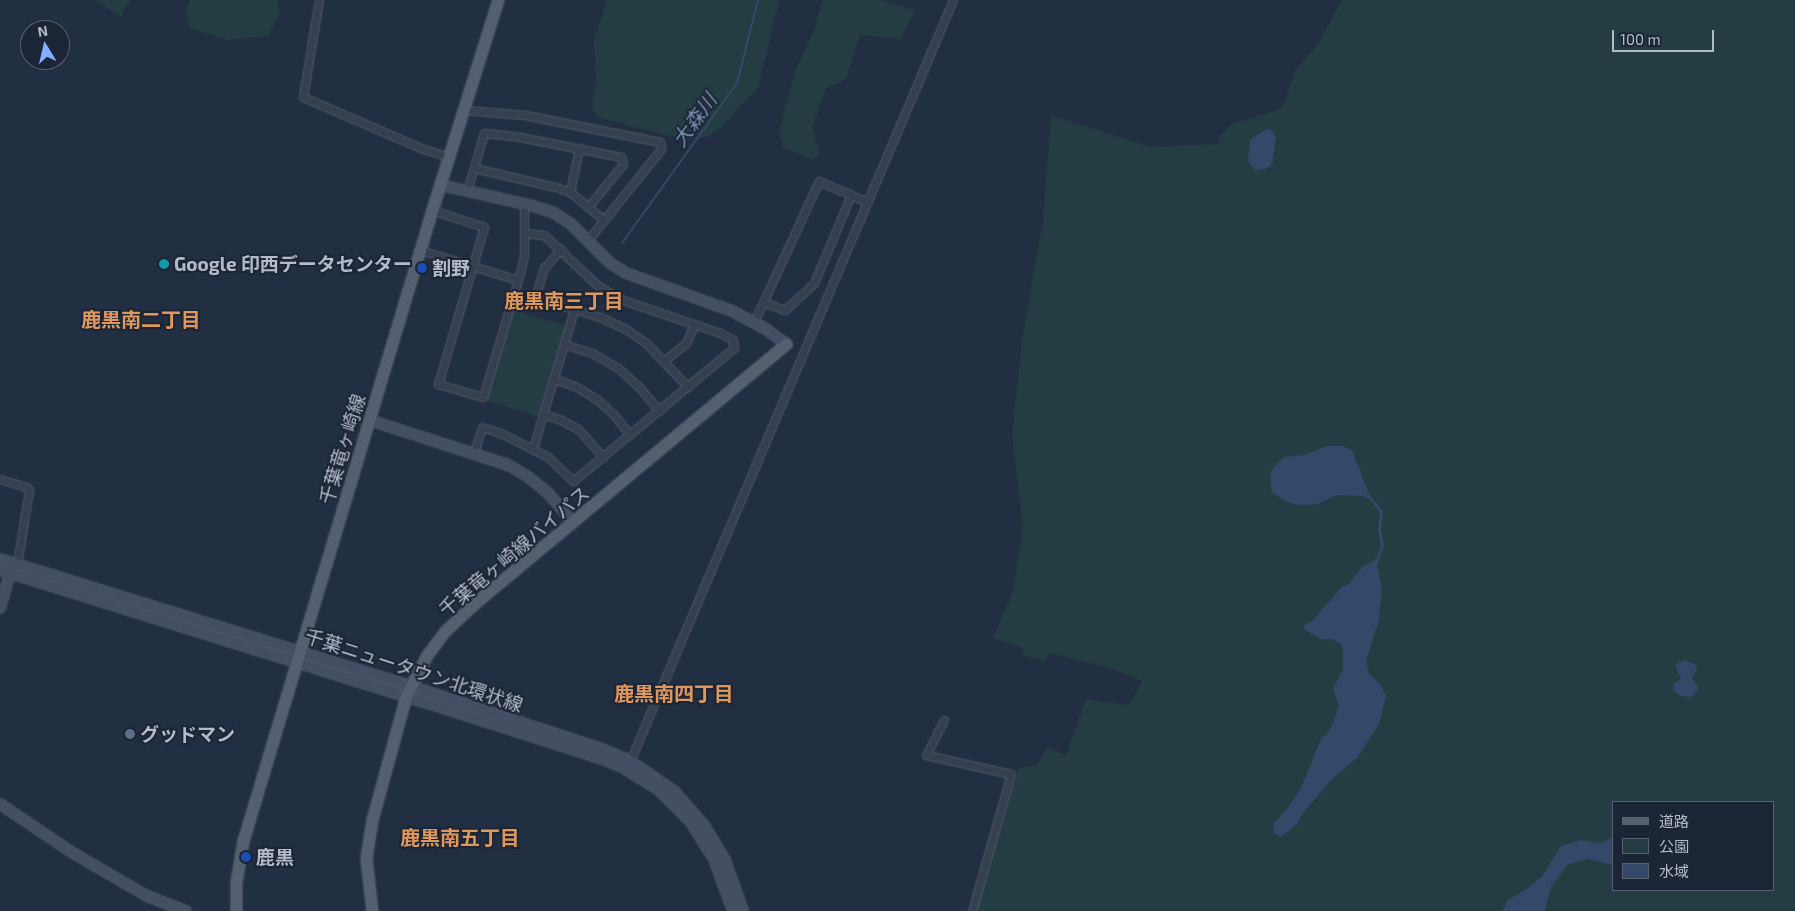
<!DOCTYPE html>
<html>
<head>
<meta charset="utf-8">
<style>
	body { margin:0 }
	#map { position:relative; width:1795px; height:911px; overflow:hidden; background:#222e41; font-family:"Exo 2","Noto Sans JP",sans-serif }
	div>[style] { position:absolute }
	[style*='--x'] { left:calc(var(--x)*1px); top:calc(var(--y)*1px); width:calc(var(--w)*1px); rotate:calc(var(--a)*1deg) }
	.green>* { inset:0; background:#243d42; transform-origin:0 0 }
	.water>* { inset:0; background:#344869 }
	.stream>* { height:2px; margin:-1px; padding:0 1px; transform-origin:1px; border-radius:1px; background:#344869 }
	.roads { filter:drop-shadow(0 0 1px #525b6b) drop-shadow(0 0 1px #525b6b) }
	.street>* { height:7px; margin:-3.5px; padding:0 3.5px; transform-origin:3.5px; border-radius:3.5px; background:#374050 }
	.secondary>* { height:10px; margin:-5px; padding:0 5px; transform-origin:5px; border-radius:5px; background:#444f64 }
	.primary>* { height:11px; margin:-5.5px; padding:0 5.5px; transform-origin:5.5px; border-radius:5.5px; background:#545f70 }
	.dots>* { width:14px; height:14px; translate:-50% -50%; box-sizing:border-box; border:2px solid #1c2535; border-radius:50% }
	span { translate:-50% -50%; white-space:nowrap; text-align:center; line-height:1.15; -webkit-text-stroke:4px #1c2535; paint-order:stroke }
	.poi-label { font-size:19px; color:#b3bbcb; font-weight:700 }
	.left { translate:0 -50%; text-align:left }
	.street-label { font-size:19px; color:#b3bbcb }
	.water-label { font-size:20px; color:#7890b5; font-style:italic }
	.neighbourhood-label { font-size:20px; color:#de985b; font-weight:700 }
	.legend { position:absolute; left:1612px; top:801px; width:162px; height:90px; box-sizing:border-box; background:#1c2535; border:1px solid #586171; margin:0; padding:6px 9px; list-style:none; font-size:15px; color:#b3bbcb }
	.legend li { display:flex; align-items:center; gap:10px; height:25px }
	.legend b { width:25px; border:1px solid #586171 }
	.north { position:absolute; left:20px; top:20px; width:50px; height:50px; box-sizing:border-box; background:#1c2535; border:1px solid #586171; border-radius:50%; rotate:351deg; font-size:14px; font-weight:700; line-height:20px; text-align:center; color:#b3bbcb }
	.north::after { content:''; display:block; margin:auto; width:18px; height:22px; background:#84afff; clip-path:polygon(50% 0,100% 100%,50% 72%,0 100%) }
	.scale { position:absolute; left:1612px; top:30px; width:102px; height:22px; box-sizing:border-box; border:2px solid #b3bbcb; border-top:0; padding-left:6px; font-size:15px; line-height:18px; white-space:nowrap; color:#b3bbcb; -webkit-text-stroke:4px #1c2535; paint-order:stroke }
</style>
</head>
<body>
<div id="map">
	<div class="green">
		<div style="clip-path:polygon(95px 0,131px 0,125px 7px,122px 17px)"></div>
		<div style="clip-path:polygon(190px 0,278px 0,279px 13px,269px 36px,227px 40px,190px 28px,185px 11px)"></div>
		<div style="clip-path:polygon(607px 0,779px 0,758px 89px,720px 128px,708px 137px,686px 140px,596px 117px,592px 108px,596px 81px,594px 40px)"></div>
		<div style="clip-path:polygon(822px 0,880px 0,915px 10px,901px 39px,860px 35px,846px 79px,826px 88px,812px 127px,820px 155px,812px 159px,783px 148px,779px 132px,795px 71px,815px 29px)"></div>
		<div style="clip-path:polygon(evenodd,1342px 0,1795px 0,1795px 911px,976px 911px,1019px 768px,1037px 765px,1048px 747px,1066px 755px,1086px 699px,1129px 705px,1142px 681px,1112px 669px,1049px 653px,1046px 661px,1022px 655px,1024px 648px,993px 638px,1013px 591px,1023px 527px,1012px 435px,1022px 340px,1043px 221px,1051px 115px,1150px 147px,1218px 144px,1221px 135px,1232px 124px,1278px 110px,1285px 102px,1295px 71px,1319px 43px,1342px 0,1614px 802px,1774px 802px,1774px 890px,1614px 890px,1614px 802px)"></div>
		<div style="left:514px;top:310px;width:54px;height:95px;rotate:17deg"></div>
	</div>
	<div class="water">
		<div style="clip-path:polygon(1271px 129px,1276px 137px,1272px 164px,1266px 169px,1255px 170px,1248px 161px,1250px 140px,1265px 130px)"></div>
		<div style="clip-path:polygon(1326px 446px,1343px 446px,1352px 450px,1370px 496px,1383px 511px,1381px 530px,1384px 545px,1377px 566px,1382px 589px,1379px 620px,1366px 661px,1369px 673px,1381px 685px,1386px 696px,1379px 724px,1357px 758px,1333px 778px,1303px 813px,1296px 825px,1281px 837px,1274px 833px,1273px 824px,1287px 809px,1301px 788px,1321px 739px,1330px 730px,1339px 706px,1333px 688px,1343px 670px,1343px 651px,1341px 644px,1333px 639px,1320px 639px,1304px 629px,1305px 624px,1312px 621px,1342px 587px,1349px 584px,1362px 567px,1375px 560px,1381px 548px,1378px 530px,1380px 512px,1371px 501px,1363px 496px,1337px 495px,1317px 504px,1299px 505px,1284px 501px,1272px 492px,1270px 477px,1272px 470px,1284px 457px,1305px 455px)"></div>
		<div style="clip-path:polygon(1686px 661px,1695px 664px,1697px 669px,1692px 678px,1699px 689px,1691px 697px,1681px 696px,1673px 690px,1674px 683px,1681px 679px,1675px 664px)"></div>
		<div style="clip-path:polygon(1614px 837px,1614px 865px,1588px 859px,1568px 864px,1551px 887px,1545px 911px,1502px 911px,1508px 900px,1528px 888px,1543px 875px,1561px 846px,1580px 840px,1601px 843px)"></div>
	</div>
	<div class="stream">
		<div style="--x:622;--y:243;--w:197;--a:-54.3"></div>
		<div style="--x:737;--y:83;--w:86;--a:-75.8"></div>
	</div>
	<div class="roads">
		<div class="street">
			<div style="--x:319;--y:0;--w:98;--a:99.4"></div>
			<div style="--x:303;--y:97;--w:131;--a:23.4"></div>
			<div style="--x:423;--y:149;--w:28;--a:17"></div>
			<div style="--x:465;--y:110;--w:60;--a:4.8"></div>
			<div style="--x:525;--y:115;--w:138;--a:11.3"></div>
			<div style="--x:660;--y:142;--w:7;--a:82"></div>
			<div style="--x:661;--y:149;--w:118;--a:128.8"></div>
			<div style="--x:474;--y:168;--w:87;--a:13.2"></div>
			<div style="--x:559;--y:188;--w:12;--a:20"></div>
			<div style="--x:570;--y:192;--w:44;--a:39.5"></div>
			<div style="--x:467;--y:191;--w:60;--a:-73.7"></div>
			<div style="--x:484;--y:133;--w:36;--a:6"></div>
			<div style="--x:520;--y:137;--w:103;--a:11.2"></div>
			<div style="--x:621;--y:157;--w:7;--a:74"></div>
			<div style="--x:623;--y:164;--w:55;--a:129.1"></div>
			<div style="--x:570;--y:192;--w:45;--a:-78.4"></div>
			<div style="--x:432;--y:210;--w:55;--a:18.1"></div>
			<div style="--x:484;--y:227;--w:164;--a:106.3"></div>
			<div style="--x:438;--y:384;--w:47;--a:16.1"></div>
			<div style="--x:483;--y:397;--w:129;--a:-73.4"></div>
			<div style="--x:520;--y:273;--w:18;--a:-77"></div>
			<div style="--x:524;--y:255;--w:51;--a:-90"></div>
			<div style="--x:561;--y:249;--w:25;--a:132"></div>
			<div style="--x:544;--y:268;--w:30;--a:107"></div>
			<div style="--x:535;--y:297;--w:68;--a:17.1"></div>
			<div style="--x:600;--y:317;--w:26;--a:25"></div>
			<div style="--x:624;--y:328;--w:27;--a:34"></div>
			<div style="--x:646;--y:343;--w:61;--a:46.3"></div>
			<div style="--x:420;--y:250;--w:102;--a:17"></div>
			<div style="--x:763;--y:302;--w:23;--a:20"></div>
			<div style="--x:785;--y:310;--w:40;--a:-43"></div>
			<div style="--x:814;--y:283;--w:95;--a:-67.2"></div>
			<div style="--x:754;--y:322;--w:155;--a:-65.3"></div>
			<div style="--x:819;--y:181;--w:52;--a:23.6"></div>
			<div style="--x:564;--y:344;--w:29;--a:18"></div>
			<div style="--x:592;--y:353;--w:30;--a:30"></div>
			<div style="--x:618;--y:368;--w:30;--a:42"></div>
			<div style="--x:640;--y:388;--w:30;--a:50"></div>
			<div style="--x:665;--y:360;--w:27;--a:-39"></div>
			<div style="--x:686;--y:343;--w:20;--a:-66"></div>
			<div style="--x:554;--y:379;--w:24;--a:19"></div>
			<div style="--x:577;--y:387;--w:25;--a:32"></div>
			<div style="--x:598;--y:400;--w:23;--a:43"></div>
			<div style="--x:615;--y:416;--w:24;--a:52"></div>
			<div style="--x:543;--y:414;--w:19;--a:18"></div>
			<div style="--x:561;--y:420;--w:19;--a:28"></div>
			<div style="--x:578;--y:429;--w:38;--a:48"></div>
			<div style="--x:533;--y:448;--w:144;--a:-73.5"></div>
			<div style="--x:474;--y:452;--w:26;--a:-72"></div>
			<div style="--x:482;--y:427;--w:20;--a:18"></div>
			<div style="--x:501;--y:433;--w:53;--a:27.1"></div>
			<div style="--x:548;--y:457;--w:35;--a:44"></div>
			<div style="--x:573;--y:481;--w:209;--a:-39.6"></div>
			<div style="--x:734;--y:348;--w:8;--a:-97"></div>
			<div style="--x:733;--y:340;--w:15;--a:-152"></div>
			<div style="--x:720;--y:333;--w:106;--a:-161.2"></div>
			<div style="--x:620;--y:299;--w:26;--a:-149"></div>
			<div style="--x:598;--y:286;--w:74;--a:-136.6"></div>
			<div style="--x:544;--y:235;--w:20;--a:-174"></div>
			<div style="--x:0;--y:479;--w:28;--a:17"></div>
			<div style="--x:27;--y:487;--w:4;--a:56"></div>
			<div style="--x:29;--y:490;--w:76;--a:99.1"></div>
			<div style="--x:944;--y:720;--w:39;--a:117"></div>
			<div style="--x:926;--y:755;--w:87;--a:12.6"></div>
			<div style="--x:1011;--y:774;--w:142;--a:105.9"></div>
			<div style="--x:630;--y:761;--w:827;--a:-67"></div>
		</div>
		<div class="secondary">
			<div style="--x:441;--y:185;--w:94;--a:12.9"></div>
			<div style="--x:533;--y:206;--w:22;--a:18"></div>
			<div style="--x:554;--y:213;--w:20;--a:33"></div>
			<div style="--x:571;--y:224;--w:55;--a:45"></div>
			<div style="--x:610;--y:263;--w:19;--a:32"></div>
			<div style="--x:626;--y:273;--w:113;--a:19.7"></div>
			<div style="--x:732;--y:311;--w:40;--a:28"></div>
			<div style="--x:767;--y:330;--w:24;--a:36"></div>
			<div style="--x:369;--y:420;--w:146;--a:17.9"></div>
			<div style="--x:508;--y:465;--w:22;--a:30"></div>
			<div style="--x:527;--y:476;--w:26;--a:39"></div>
			<div style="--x:547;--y:492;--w:40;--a:49"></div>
			<div style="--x:0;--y:559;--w:429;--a:17.2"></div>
			<div style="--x:410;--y:686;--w:202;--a:18.2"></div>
			<div style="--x:602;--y:749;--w:30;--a:23"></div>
			<div style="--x:630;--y:761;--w:53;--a:34.3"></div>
			<div style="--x:674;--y:791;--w:45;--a:48.6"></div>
			<div style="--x:704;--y:825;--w:41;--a:59"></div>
			<div style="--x:725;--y:860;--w:54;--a:70.6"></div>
			<div style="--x:0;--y:570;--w:441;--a:17.3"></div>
			<div style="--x:421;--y:701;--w:188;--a:17.7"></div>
			<div style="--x:600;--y:758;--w:24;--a:22"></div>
			<div style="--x:622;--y:767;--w:44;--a:31.9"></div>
			<div style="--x:659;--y:790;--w:44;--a:45"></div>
			<div style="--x:690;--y:821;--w:45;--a:57.7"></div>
			<div style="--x:714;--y:859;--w:55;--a:69.9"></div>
			<div style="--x:0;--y:608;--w:35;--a:-74"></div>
			<div style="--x:0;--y:804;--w:88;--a:33.9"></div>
			<div style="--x:73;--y:853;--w:86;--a:30.2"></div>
			<div style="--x:147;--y:896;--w:42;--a:21"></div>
		</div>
		<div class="primary">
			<div style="--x:236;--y:911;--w:29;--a:-90"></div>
			<div style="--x:236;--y:882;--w:42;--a:-80.3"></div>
			<div style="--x:243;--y:841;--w:659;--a:-73.33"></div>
			<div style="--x:432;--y:210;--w:220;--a:-72.6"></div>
			<div style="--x:372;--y:911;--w:53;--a:-96.5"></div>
			<div style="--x:366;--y:858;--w:38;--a:-81"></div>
			<div style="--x:372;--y:820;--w:129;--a:-74.7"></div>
			<div style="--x:406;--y:696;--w:46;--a:-62.9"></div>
			<div style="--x:427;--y:655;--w:30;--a:-53"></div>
			<div style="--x:445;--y:631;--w:41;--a:-43"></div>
			<div style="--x:475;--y:603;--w:405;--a:-39.8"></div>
		</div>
	</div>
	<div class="dots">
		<div style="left:164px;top:264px;background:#0f9aa8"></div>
		<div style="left:422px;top:268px;background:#1a4fb4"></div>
		<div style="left:130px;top:734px;background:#5c6f8a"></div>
		<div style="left:246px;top:857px;background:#1a4fb4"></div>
	</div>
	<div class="poi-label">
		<span class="left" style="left:174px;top:264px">Google 印西データセンター</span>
		<span class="left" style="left:432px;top:268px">割野</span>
		<span class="left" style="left:140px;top:734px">グッドマン</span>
		<span class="left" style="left:256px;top:857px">鹿黒</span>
	</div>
	<div class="street-label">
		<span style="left:342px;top:449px;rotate:-73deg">千葉竜ヶ崎線</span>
		<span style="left:514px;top:551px;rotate:-40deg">千葉竜ヶ崎線バイパス</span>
		<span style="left:414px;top:670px;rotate:18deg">千葉ニュータウン北環状線</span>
	</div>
	<div class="water-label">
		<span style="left:694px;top:120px;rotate:-54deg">大森川</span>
	</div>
	<div class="neighbourhood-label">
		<span style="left:564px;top:300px">鹿黒南三丁目</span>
		<span style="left:141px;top:319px">鹿黒南二丁目</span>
		<span style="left:674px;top:693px">鹿黒南四丁目</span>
		<span style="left:460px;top:837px">鹿黒南五丁目</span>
	</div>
	<ul class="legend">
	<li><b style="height:6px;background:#545f70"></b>道路</li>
	<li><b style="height:14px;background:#243d42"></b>公園</li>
	<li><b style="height:14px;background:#344869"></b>水域</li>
	</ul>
	<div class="north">N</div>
	<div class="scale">100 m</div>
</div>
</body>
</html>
